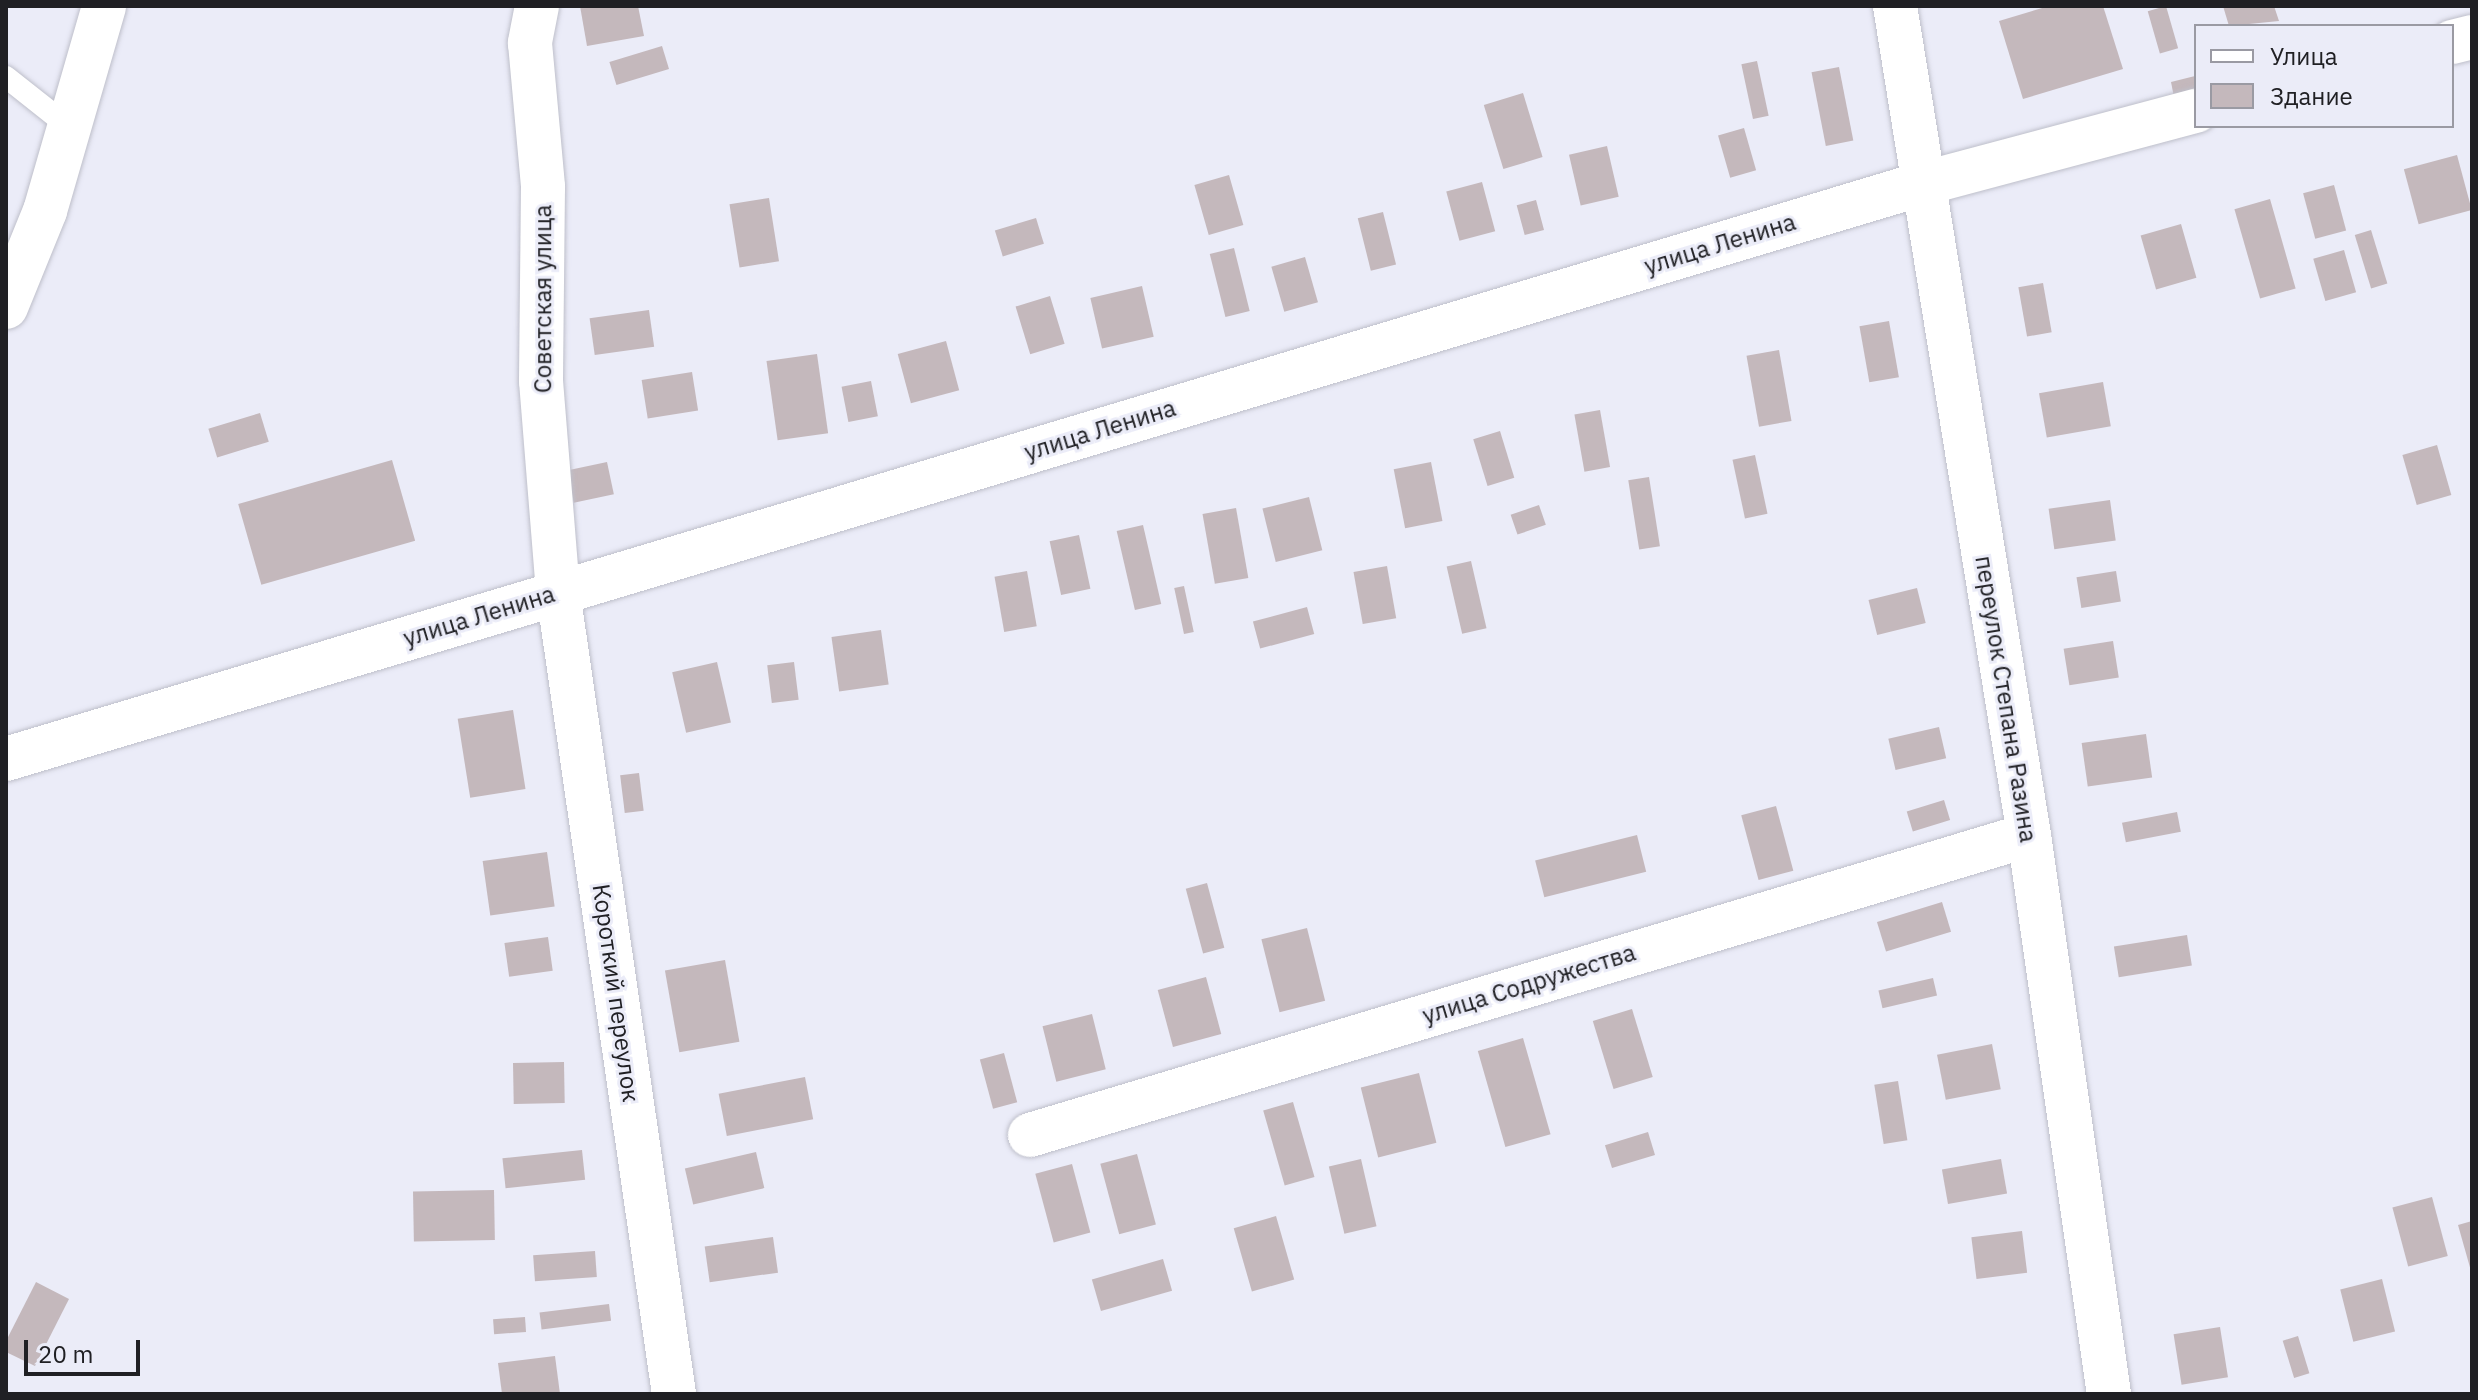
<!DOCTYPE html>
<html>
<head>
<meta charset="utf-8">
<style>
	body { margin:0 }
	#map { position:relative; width:2478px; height:1400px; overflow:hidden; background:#ebecf8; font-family:"IBM Plex Sans",sans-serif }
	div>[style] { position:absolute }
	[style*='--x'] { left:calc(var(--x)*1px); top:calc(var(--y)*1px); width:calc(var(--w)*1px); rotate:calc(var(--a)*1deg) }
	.building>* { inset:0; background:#c4b8bc; transform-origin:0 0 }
	.roads { filter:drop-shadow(0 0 2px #bebfca) drop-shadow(0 0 2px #bebfca) }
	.service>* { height:22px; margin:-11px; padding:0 11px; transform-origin:11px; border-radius:11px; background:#fff }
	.minor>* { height:44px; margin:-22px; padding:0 22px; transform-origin:22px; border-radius:22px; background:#fff }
	.tertiary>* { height:44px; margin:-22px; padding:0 22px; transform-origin:22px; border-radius:22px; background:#fff }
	span { translate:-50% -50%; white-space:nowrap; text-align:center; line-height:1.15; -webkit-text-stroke:6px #ebecf8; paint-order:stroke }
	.street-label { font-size:24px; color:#202024 }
	.frame { position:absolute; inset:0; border:8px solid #202024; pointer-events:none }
	.legend { position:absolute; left:2194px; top:24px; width:260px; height:104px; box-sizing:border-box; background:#ebecf8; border:2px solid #9a9aa3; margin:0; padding:10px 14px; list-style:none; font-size:24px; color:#202024 }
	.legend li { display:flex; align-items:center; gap:16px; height:40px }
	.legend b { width:40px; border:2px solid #9a9aa3 }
	.scale { position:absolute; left:24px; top:1340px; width:116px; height:36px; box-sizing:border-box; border:4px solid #202024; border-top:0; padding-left:10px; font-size:24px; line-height:28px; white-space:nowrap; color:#202024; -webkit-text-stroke:6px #ebecf8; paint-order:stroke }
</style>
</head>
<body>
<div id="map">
	<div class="building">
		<div style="clip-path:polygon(580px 6px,638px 6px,644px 36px,587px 46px)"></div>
		<div style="clip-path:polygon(2049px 6px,2103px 6px,2123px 69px,2023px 99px,1999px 21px)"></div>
		<div style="left:2166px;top:6px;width:44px;height:19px;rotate:74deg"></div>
		<div style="clip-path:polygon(2223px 6px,2274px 6px,2279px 21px,2229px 26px)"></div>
		<div style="left:662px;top:46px;width:24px;height:55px;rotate:73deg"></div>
		<div style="left:1757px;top:61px;width:56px;height:16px;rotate:78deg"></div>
		<div style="left:1839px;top:67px;width:75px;height:28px;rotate:79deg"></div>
		<div style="clip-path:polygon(2195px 76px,2196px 97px,2175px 102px,2171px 82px)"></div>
		<div style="left:1523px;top:93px;width:67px;height:41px;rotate:73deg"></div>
		<div style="left:1744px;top:128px;width:44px;height:27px;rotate:74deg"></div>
		<div style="left:1607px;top:146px;width:52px;height:39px;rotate:77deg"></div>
		<div style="left:2457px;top:155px;width:57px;height:55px;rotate:75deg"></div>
		<div style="left:1229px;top:175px;width:52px;height:36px;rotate:74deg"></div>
		<div style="left:1482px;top:182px;width:51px;height:37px;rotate:75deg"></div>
		<div style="left:2334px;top:185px;width:47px;height:32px;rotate:75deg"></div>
		<div style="left:769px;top:198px;width:64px;height:40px;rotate:81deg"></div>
		<div style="left:2270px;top:199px;width:93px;height:37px;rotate:74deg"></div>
		<div style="left:1536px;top:200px;width:31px;height:20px;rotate:75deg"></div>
		<div style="left:1383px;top:212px;width:54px;height:26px;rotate:76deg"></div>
		<div style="left:1036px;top:218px;width:27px;height:43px;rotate:73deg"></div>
		<div style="left:2181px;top:224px;width:56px;height:42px;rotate:74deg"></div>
		<div style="left:2371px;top:230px;width:56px;height:17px;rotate:73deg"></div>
		<div style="left:1234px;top:248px;width:65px;height:25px;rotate:76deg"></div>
		<div style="left:2344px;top:250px;width:44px;height:32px;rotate:74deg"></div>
		<div style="left:1305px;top:257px;width:47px;height:35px;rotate:74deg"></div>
		<div style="left:2043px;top:283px;width:50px;height:25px;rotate:80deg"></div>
		<div style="left:1142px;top:286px;width:52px;height:53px;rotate:77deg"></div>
		<div style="left:1050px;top:296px;width:50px;height:36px;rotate:73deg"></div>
		<div style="left:649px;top:310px;width:37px;height:60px;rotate:82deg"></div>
		<div style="left:1889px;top:321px;width:57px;height:30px;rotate:80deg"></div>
		<div style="left:946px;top:341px;width:51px;height:50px;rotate:75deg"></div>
		<div style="left:1779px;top:350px;width:72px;height:33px;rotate:80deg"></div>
		<div style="left:817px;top:354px;width:80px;height:51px;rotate:82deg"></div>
		<div style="left:692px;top:372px;width:39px;height:51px;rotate:81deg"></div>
		<div style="left:871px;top:381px;width:36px;height:30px;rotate:79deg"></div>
		<div style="left:2103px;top:382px;width:45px;height:65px;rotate:80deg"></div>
		<div style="left:1600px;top:410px;width:58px;height:26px;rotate:80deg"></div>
		<div style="left:260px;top:413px;width:30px;height:54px;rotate:73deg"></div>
		<div style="left:1500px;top:431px;width:49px;height:28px;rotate:73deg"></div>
		<div style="left:2437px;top:445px;width:52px;height:36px;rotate:74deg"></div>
		<div style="left:1755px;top:455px;width:60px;height:23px;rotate:78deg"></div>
		<div style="left:392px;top:460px;width:84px;height:160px;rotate:74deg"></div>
		<div style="left:607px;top:462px;width:33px;height:41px;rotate:78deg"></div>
		<div style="left:1431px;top:462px;width:60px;height:38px;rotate:79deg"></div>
		<div style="left:1649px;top:477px;width:70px;height:21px;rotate:81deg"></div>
		<div style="left:1309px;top:497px;width:55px;height:48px;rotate:76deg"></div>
		<div style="left:2110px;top:500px;width:41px;height:62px;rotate:82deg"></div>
		<div style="left:1539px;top:505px;width:21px;height:30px;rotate:71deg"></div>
		<div style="left:1236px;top:508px;width:71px;height:34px;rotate:80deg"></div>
		<div style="left:1143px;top:525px;width:81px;height:27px;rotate:77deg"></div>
		<div style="left:1079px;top:535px;width:55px;height:30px;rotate:78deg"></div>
		<div style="left:1471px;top:561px;width:69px;height:25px;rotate:77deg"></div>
		<div style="left:1387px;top:566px;width:53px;height:34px;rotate:80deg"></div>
		<div style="left:1027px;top:571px;width:56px;height:33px;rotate:80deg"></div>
		<div style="left:2116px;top:571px;width:31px;height:40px;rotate:81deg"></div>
		<div style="left:1184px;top:586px;width:47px;height:10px;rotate:78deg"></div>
		<div style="left:1917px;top:588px;width:36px;height:50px;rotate:76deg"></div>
		<div style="left:1307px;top:607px;width:28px;height:56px;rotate:75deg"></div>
		<div style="left:881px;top:630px;width:55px;height:50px;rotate:82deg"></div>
		<div style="left:2113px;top:641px;width:37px;height:50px;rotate:81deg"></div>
		<div style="left:717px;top:662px;width:62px;height:46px;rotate:77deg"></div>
		<div style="left:794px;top:662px;width:38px;height:27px;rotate:83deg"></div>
		<div style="left:513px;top:710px;width:80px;height:56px;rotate:81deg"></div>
		<div style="left:1939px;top:727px;width:32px;height:52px;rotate:77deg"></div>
		<div style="left:2146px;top:734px;width:44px;height:65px;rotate:82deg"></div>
		<div style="left:639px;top:773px;width:38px;height:19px;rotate:83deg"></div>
		<div style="left:1944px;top:800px;width:21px;height:39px;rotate:73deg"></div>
		<div style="left:1776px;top:806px;width:67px;height:36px;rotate:75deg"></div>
		<div style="left:2177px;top:812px;width:20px;height:56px;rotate:79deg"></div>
		<div style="left:1637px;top:835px;width:38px;height:105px;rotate:76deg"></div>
		<div style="left:547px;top:852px;width:55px;height:65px;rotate:82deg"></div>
		<div style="left:1207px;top:883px;width:67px;height:22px;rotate:75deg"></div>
		<div style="left:1942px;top:902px;width:31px;height:68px;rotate:73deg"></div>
		<div style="left:1307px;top:928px;width:75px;height:47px;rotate:76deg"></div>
		<div style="left:2187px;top:935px;width:31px;height:74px;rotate:81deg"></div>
		<div style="left:548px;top:937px;width:34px;height:44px;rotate:82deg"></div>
		<div style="left:725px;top:960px;width:83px;height:61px;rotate:80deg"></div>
		<div style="left:1206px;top:977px;width:59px;height:50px;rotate:75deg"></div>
		<div style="left:1933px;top:978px;width:18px;height:56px;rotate:77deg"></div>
		<div style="left:1632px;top:1009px;width:71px;height:41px;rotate:73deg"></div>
		<div style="left:1092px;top:1014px;width:57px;height:51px;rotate:76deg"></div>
		<div style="left:1523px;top:1038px;width:100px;height:47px;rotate:74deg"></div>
		<div style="left:1992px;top:1044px;width:46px;height:56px;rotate:79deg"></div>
		<div style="left:1004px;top:1053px;width:51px;height:25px;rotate:75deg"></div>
		<div style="left:564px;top:1062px;width:41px;height:51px;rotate:89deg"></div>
		<div style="left:1419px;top:1073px;width:72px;height:60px;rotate:76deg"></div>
		<div style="left:805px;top:1077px;width:43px;height:88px;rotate:79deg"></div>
		<div style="left:1898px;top:1081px;width:60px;height:24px;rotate:81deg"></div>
		<div style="left:1293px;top:1102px;width:78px;height:31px;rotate:74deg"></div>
		<div style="left:1648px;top:1132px;width:24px;height:45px;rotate:73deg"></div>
		<div style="left:582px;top:1150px;width:30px;height:80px;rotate:84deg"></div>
		<div style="left:756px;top:1152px;width:37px;height:73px;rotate:77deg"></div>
		<div style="left:1137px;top:1154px;width:73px;height:38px;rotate:75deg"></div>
		<div style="left:1361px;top:1159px;width:69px;height:33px;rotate:77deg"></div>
		<div style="left:2001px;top:1159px;width:35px;height:60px;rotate:80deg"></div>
		<div style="left:1072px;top:1164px;width:71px;height:38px;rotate:75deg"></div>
		<div style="left:494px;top:1190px;width:50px;height:81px;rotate:89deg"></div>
		<div style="left:2432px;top:1197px;width:61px;height:41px;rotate:75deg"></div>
		<div style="left:1276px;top:1216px;width:66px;height:44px;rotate:74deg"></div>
		<div style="clip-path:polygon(2472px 1221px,2472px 1271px,2471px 1271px,2458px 1225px)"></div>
		<div style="left:2022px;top:1231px;width:42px;height:51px;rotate:83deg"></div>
		<div style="left:773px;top:1237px;width:36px;height:69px;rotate:82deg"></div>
		<div style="left:595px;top:1251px;width:26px;height:62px;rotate:86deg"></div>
		<div style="left:1163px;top:1259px;width:33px;height:74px;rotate:74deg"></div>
		<div style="left:2382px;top:1279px;width:54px;height:43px;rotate:76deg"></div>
		<div style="clip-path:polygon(36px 1282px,69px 1299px,35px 1366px,6px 1352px,6px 1341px)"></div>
		<div style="left:609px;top:1304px;width:17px;height:70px;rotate:83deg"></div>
		<div style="left:525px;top:1317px;width:15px;height:32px;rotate:86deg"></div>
		<div style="left:2220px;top:1327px;width:51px;height:47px;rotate:81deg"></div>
		<div style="left:2298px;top:1336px;width:39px;height:16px;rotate:73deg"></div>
		<div style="clip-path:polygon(555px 1356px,560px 1394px,502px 1394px,498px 1363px)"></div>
	</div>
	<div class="roads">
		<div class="service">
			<div style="--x:6;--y:77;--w:80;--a:38.4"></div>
		</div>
		<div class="minor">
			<div style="--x:537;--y:6;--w:38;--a:101"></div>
			<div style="--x:530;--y:43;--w:145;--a:84.8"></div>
			<div style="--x:543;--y:187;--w:194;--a:90.6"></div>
			<div style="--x:541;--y:381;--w:212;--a:85.4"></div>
			<div style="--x:558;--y:592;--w:810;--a:81.77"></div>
			<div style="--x:1895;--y:6;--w:840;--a:80.82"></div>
			<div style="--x:2029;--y:835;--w:565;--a:81.86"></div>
			<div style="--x:1030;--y:1135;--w:1043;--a:-16.72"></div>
		</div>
		<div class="tertiary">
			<div style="--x:2452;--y:42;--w:21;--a:-14"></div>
			<div style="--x:6;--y:307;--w:104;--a:-67.9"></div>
			<div style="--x:45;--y:211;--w:213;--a:-73.9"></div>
			<div style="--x:6;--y:759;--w:1999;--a:-16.71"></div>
			<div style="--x:1921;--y:184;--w:285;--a:-14.9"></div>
		</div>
	</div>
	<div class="street-label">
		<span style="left:1720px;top:244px;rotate:-17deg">улица Ленина</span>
		<span style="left:543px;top:299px;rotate:-90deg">Советская улица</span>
		<span style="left:1100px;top:430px;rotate:-17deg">улица Ленина</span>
		<span style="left:479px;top:616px;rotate:-17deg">улица Ленина</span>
		<span style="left:2006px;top:699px;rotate:81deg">переулок Степана Разина</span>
		<span style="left:1529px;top:984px;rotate:-17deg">улица Содружества</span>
		<span style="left:616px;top:993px;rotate:82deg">Короткий переулок</span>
	</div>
	<div class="frame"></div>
	<ul class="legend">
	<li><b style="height:10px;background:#fff"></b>Улица</li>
	<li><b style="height:22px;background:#c4b8bc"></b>Здание</li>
	</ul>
	<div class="scale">20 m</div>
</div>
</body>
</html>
